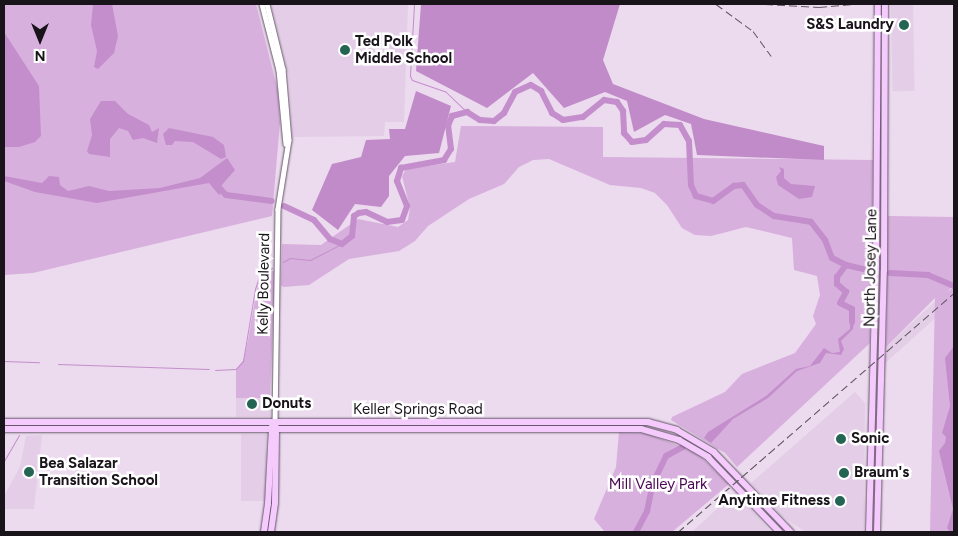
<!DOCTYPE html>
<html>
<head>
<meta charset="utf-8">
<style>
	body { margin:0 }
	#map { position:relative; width:958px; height:536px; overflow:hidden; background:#ecdaee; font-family:Figtree,sans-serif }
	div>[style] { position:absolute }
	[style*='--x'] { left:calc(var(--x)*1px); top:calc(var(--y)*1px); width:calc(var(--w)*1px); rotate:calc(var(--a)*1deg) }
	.built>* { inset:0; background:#e3cde7; transform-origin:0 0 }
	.green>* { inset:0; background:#d7b0dd }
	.forest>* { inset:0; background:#c18bc9 }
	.water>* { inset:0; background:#c48ecc }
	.stream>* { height:1px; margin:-0.5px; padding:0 0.5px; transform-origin:0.5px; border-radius:0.5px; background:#c48ecc }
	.river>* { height:6px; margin:-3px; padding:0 3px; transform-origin:3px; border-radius:3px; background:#c48ecc }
	.roads { filter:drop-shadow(0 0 1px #635466) drop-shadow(0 0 1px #635466) }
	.minor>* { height:4.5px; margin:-2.25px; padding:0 2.25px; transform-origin:2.25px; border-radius:2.25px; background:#fff }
	.major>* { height:5.5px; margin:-2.75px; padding:0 2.75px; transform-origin:2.75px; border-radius:2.75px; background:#f5cafd }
	.rail>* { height:1px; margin-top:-0.5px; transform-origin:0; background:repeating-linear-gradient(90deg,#605661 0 8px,transparent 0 12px) }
	.dots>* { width:14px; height:14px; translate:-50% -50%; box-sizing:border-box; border:2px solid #fff; border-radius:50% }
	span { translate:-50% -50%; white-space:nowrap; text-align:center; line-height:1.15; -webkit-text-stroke:5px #fff; paint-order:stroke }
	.poi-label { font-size:15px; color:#19131a; font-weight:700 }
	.right { translate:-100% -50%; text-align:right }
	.left { translate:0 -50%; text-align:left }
	.street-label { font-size:15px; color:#19131a }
	.park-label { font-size:15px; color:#4b0555 }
	.frame { position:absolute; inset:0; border:5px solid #19131a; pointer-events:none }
	.north { position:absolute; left:15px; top:15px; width:50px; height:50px; -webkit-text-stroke:4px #fff; paint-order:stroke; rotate:180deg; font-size:14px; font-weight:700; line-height:20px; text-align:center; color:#19131a }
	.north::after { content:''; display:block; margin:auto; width:18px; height:22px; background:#19131a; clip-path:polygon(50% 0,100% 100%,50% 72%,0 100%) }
</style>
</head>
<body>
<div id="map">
	<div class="built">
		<div style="clip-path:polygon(271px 4px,408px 4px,404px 122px,385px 122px,384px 136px,292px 137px,289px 78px)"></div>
		<div style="left:913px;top:4px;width:87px;height:22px;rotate:89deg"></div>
		<div style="clip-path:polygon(941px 296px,950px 305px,884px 364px,886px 347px)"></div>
		<div style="clip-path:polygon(855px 392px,865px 403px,864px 532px,806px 532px,783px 517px,751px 483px)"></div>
		<div style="left:236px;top:398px;width:34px;height:19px"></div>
		<div style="left:241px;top:434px;width:25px;height:67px"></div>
		<div style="clip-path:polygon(42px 435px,34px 509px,4px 509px,4px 496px,20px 467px,26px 436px)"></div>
		<div style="clip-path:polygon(735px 492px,771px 532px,692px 532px)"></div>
	</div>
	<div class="green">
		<div style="clip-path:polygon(4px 4px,256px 4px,278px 91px,280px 122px,272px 216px,33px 273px,4px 275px)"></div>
		<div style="clip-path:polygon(461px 126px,603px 127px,603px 157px,873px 160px,870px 343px,737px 467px,725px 453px,671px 420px,672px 417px,725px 392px,742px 374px,795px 353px,816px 324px,813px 316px,820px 295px,817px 276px,794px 270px,792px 238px,746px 227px,711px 236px,695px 235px,682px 228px,667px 205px,655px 193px,641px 188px,610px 185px,549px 159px,533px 160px,519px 167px,504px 184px,469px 199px,428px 226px,415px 241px,399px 251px,349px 259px,309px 285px,283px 287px,281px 285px,282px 244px,321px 245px,358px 219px,398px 227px,408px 220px,410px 208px,402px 176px,406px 169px,455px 162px)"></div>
		<div style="clip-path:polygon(888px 216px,954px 217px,954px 285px,947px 292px,954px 287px,954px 532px,930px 532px,935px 298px,886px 347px)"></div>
		<div style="clip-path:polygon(275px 270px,270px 398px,236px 398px,236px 369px,243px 361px,248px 340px,259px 277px)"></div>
		<div style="clip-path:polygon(619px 432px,645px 433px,696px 452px,729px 484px,672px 532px,605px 532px,594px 519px,616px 467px)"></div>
	</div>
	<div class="forest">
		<div style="clip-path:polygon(421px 4px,620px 4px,603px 60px,613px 84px,704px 119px,824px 146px,824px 160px,697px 155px,691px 124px,665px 115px,634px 132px,627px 101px,605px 92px,564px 108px,533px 73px,487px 108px,416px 71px)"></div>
		<div style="clip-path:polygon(416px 91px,451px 106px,439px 153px,405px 156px,389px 176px,389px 196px,381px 207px,355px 204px,338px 230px,312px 210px,332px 164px,361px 157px,366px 140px,390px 139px,389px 129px,405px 129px)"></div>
	</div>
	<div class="water">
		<div style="clip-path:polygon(93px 4px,112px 4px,118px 36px,114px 53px,98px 69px,94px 67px,97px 51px,91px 25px)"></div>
		<div style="clip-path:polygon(4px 32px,39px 86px,41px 136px,35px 142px,19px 147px,4px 147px)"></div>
		<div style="clip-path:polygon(101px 101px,115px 101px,128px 114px,149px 125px,152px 132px,159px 128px,157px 143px,143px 138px,133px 140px,128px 131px,119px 128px,110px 139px,110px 157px,89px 154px,87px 151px,92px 135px,90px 119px)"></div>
		<div style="clip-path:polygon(169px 128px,213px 137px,224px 145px,226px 157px,221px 159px,193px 142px,175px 141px,172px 145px,166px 145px,163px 134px)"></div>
		<div style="clip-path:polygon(227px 158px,235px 170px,221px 186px,223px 191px,219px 195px,209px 183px,97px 203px,35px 192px,4px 181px,4px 176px,42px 183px,49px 176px,59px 177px,60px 185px,68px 191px,89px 186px,109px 191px,160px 188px,200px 178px)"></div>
		<div style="clip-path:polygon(779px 167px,784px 169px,784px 178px,791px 184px,815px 186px,812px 197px,799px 199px,778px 185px,776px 177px,781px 171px)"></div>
		<div style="clip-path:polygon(850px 314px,855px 314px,853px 329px,841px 341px,844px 349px,841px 355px,826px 353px,820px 363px,797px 371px,768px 398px,733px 419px,711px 443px,704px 438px,708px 432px,766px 396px,796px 369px,810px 366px,824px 348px,832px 353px,840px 352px,838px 339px,850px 329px)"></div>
		<div style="clip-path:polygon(954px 346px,954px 532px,950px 532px,947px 528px,953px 509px,939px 451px,945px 443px,946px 437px,942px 433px,950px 406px,945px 358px)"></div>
	</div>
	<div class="stream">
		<div style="--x:414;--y:4;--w:72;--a:93.2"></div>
		<div style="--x:410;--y:76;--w:4;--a:63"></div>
		<div style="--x:412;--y:80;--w:36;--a:19"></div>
		<div style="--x:446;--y:92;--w:29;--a:44"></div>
		<div style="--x:283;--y:262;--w:8;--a:-30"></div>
		<div style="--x:290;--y:258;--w:20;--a:6"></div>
		<div style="--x:310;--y:260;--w:36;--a:-27"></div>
		<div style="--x:4;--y:361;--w:35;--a:2"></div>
		<div style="--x:58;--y:364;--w:151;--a:1.9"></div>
		<div style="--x:215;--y:370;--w:21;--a:-3"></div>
		<div style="--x:236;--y:369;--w:11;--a:-49"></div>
		<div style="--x:243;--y:361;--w:73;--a:-80.5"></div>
		<div style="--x:255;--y:289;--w:13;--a:-72"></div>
		<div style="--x:259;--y:277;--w:16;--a:-35"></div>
		<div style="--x:4;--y:461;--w:30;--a:-60"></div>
	</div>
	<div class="river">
		<div style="--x:217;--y:185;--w:13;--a:48"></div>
		<div style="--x:226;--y:195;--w:46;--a:7.4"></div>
		<div style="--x:284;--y:206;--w:33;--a:25"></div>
		<div style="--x:314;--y:220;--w:25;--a:50"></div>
		<div style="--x:330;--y:239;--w:13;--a:23"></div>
		<div style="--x:342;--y:244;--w:13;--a:-39"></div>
		<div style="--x:352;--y:236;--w:20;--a:-84"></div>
		<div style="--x:354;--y:216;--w:6;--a:-31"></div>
		<div style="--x:359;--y:213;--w:7;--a:-8"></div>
		<div style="--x:366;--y:212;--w:23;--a:25"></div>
		<div style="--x:387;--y:222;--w:15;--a:-8"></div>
		<div style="--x:402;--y:220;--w:15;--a:-70"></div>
		<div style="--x:407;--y:206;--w:27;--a:-112"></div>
		<div style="--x:397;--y:181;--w:14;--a:-73"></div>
		<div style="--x:401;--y:168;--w:44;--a:-10.5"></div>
		<div style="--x:444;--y:160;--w:13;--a:-58"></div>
		<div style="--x:451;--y:149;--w:23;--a:-97"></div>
		<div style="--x:448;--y:126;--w:11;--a:-68"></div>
		<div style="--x:452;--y:116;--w:16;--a:-15"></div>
		<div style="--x:467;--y:112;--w:15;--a:32"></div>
		<div style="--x:480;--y:120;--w:14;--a:4"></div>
		<div style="--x:494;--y:121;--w:13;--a:-39"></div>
		<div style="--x:504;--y:113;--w:24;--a:-62"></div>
		<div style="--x:515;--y:92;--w:17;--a:-24"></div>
		<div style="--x:531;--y:85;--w:12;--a:31"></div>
		<div style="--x:541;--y:91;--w:25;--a:63"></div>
		<div style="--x:552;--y:113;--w:13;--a:32"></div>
		<div style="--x:563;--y:120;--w:20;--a:-9"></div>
		<div style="--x:583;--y:117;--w:27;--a:-39"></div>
		<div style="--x:604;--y:100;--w:13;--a:9"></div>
		<div style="--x:617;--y:102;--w:11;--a:56"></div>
		<div style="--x:623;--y:111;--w:22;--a:87"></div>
		<div style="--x:624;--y:133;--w:12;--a:48"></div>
		<div style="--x:632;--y:142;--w:14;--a:-8"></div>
		<div style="--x:646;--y:140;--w:24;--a:-42"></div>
		<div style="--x:664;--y:124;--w:16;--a:4"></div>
		<div style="--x:680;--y:125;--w:18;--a:61"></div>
		<div style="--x:689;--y:141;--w:44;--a:87.4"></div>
		<div style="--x:691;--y:185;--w:12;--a:66"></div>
		<div style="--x:696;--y:196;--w:18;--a:16"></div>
		<div style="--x:713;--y:201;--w:26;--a:-36"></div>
		<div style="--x:734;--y:186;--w:9;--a:-6"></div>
		<div style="--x:743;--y:185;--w:24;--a:55"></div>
		<div style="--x:757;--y:205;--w:20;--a:33"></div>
		<div style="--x:774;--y:216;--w:37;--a:9"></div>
		<div style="--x:811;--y:222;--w:23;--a:52"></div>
		<div style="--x:825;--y:240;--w:19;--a:69"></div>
		<div style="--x:832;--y:258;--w:16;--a:27"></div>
		<div style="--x:890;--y:273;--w:38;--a:3"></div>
		<div style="--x:928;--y:275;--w:28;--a:23"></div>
		<div style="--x:852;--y:322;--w:13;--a:-90"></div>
		<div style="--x:852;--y:309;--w:13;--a:-153"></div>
		<div style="--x:840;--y:303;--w:13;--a:-61"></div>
		<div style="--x:846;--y:292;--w:12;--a:-138"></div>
		<div style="--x:837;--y:284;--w:7;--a:-90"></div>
		<div style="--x:837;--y:277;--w:15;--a:-53"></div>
		<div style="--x:846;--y:265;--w:27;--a:13"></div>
		<div style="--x:636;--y:532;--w:24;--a:-62"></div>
		<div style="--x:647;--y:511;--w:29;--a:-78"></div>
		<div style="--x:653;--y:483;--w:30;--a:-64"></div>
		<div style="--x:666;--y:456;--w:19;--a:-28"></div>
	</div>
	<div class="roads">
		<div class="minor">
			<div style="--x:262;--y:4;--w:68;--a:75.6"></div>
			<div style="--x:279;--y:70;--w:74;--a:84.6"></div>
			<div style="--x:267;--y:4;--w:67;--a:76.2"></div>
			<div style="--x:283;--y:69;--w:71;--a:85.2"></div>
			<div style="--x:289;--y:140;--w:70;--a:99.1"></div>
			<div style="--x:278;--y:209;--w:215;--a:90.8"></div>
		</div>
		<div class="major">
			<div style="--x:4;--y:422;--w:644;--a:0"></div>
			<div style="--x:648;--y:422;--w:30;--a:15"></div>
			<div style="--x:677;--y:430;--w:43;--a:30.7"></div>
			<div style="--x:714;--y:452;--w:111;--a:46.1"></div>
			<div style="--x:4;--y:429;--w:637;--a:0"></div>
			<div style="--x:641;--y:429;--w:40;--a:16"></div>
			<div style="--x:679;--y:440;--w:34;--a:30"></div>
			<div style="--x:708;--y:457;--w:104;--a:46.2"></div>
			<div style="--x:264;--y:532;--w:28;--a:-82"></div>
			<div style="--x:268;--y:504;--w:77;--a:-87"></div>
			<div style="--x:271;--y:532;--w:29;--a:-82"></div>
			<div style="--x:275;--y:503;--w:75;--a:-89.2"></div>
			<div style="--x:869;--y:532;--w:263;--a:-88.5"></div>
			<div style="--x:876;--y:269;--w:265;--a:-89.6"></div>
			<div style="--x:877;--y:532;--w:261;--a:-88.5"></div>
			<div style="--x:884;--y:271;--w:267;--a:-89.8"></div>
		</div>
	</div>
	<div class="rail">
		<div style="--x:716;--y:4;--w:46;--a:36.1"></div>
		<div style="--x:753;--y:31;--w:31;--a:54"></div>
		<div style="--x:765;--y:4;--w:54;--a:3.2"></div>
		<div style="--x:819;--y:7;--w:37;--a:-5"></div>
		<div style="--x:678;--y:532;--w:365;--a:-40.9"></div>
	</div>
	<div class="dots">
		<div style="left:904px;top:25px;background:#236452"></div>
		<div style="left:345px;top:50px;background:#236452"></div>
		<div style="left:252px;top:404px;background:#236452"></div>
		<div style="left:841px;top:439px;background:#236452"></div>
		<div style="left:29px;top:472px;background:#236452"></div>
		<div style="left:844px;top:473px;background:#236452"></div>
		<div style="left:840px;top:501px;background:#236452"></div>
	</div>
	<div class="poi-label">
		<span class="right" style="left:894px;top:25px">S&amp;S Laundry</span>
		<span class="left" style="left:355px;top:50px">Ted Polk<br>Middle School</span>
		<span class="left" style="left:262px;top:404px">Donuts</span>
		<span class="left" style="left:851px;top:439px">Sonic</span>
		<span class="left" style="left:39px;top:472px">Bea Salazar<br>Transition School</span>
		<span class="left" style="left:854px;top:473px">Braum's</span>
		<span class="right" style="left:830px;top:501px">Anytime Fitness</span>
	</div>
	<div class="street-label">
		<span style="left:871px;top:268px;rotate:-89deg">North Josey Lane</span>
		<span style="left:264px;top:284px;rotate:-89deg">Kelly Boulevard</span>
		<span style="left:418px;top:410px">Keller Springs Road</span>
	</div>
	<div class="park-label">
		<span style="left:658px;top:485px">Mill Valley Park</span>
	</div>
	<div class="frame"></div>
	<div class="north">N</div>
</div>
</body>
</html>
